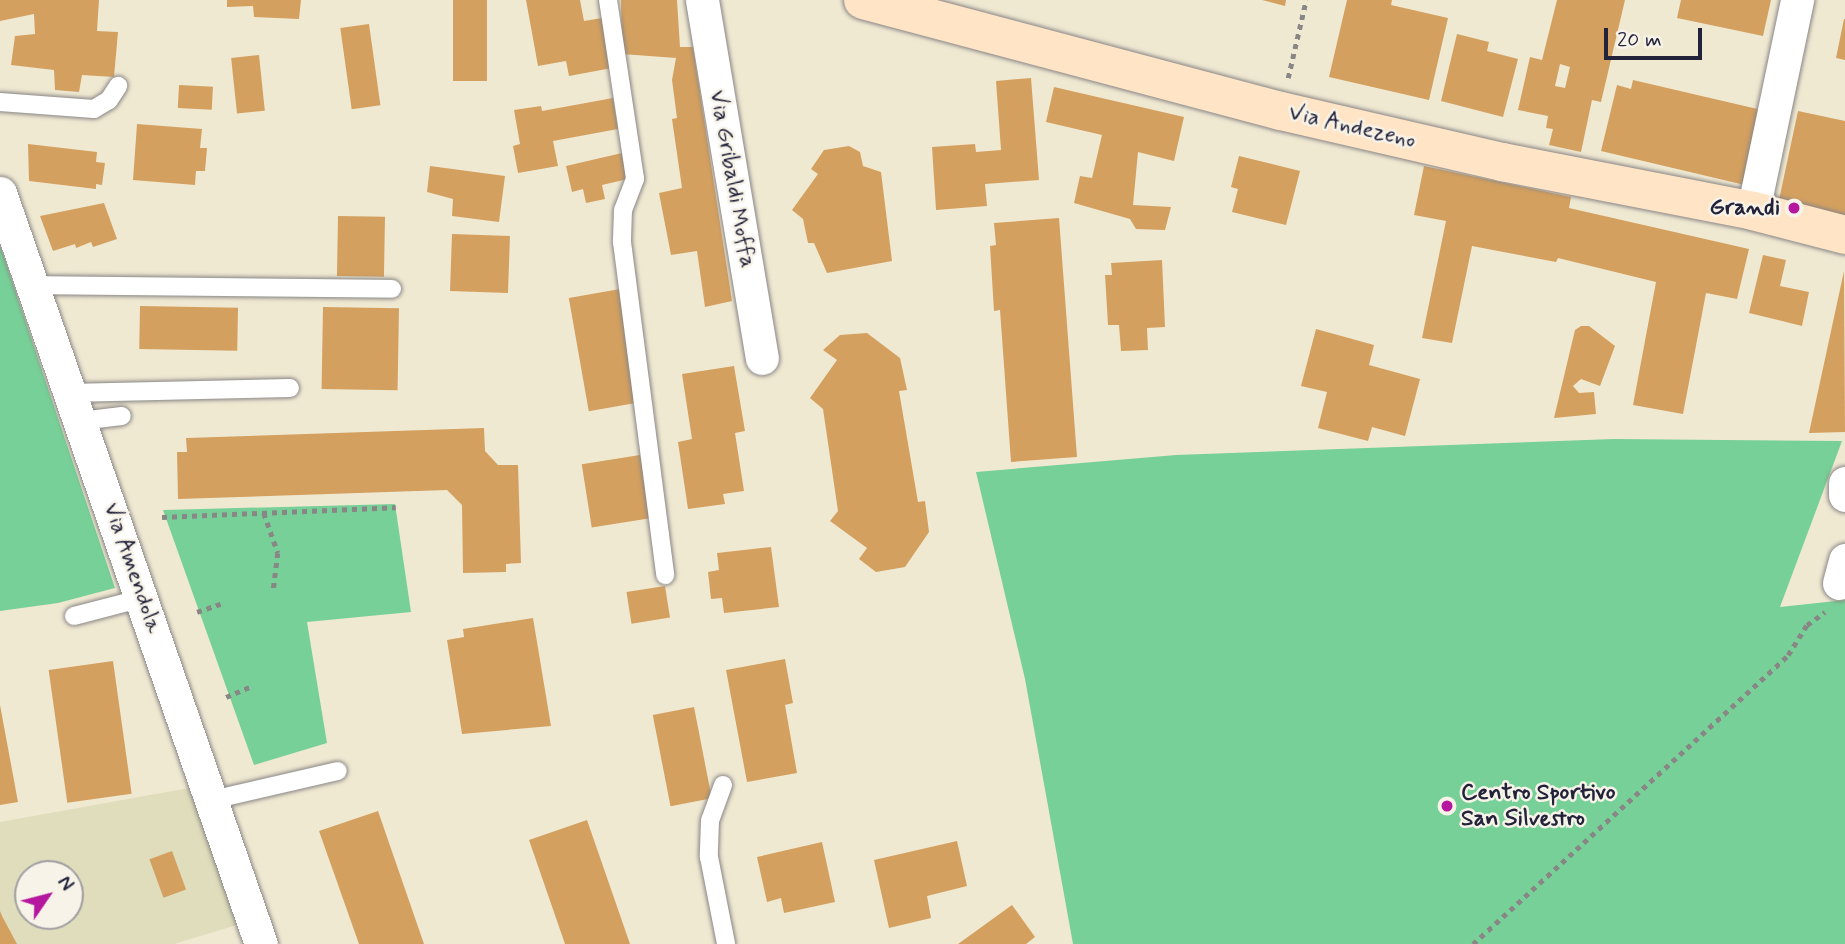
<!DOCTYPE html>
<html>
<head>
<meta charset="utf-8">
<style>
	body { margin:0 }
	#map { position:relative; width:1845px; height:944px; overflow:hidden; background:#f0e9d2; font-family:Mynerve,sans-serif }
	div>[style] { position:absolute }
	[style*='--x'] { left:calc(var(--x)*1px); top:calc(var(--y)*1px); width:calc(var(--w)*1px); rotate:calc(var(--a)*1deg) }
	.built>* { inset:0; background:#dfddbb }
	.green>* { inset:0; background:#77d097 }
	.building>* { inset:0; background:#d4a05f; transform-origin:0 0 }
	.path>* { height:4.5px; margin-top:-2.25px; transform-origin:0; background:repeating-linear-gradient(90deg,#898686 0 5px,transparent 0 10px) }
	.roads { filter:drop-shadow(0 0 2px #898686) drop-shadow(0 0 2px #898686) }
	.service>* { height:18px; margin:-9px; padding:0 9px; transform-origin:9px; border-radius:9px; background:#fff }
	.minor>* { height:33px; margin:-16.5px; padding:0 16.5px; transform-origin:16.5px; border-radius:16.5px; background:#fff }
	.secondary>* { height:38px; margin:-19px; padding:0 19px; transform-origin:19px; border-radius:19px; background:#ffe4c6 }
	.dots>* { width:19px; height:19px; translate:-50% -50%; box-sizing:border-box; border:4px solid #f7f3e8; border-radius:50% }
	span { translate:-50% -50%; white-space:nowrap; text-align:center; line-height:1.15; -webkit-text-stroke:5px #f7f3e8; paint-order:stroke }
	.street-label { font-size:23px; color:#22223b }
	.poi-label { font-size:23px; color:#22223b; font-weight:700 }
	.right { translate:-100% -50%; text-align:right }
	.left { translate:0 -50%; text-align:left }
	.north { position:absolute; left:14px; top:860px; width:70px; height:70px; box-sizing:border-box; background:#f7f3e8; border:2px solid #a29fa3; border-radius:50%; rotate:55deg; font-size:19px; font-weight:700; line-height:28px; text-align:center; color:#22223b }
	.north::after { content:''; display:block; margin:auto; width:24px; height:32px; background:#b5179e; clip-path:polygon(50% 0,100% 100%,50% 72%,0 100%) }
	.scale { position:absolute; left:1604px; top:28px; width:98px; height:32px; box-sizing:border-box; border:4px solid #22223b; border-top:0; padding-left:9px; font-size:21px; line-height:24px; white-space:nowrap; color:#22223b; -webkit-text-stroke:5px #f7f3e8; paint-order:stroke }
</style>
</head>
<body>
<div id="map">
	<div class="built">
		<div style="clip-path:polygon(evenodd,189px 788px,240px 924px,174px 944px,0 944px,0 822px,189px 788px,28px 874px,70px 874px,70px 916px,28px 916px,28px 874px)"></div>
	</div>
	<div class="green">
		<div style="clip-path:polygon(0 245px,115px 588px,58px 603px,0 611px)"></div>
		<div style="clip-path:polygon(1614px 439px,1842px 441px,1780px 607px,1845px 600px,1845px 944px,1073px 944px,1025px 679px,976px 472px,1176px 455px)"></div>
		<div style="clip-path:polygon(395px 504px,411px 612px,307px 622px,327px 743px,254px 765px,163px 510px)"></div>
	</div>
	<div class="building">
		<div style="clip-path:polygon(0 0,99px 0,97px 31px,118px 32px,114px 77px,82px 75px,79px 92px,55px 90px,54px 70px,11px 65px,15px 36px,35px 34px,34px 14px,0 21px)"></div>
		<div style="clip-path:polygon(227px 0,301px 0,299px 19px,254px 17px,253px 6px,227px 7px)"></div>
		<div style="left:453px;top:0;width:34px;height:81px"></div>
		<div style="clip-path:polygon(526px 0,580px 0,584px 21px,602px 18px,612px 68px,569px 76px,566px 61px,538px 66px)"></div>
		<div style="clip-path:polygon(621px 0,677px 0,680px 47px,693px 47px,732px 301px,705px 307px,697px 251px,671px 255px,659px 193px,682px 188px,672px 119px,677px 118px,672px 80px,676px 58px,622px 54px)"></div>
		<div style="clip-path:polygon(1262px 0,1286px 0,1285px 6px)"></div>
		<div style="clip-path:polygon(1347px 0,1392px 0,1391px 5px,1448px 18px,1429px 100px,1329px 77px)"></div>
		<div style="clip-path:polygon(evenodd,1557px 0,1625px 0,1601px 102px,1592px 100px,1581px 152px,1549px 145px,1553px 129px,1546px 128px,1548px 116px,1518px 110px,1530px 57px,1542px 60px,1557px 0,1560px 64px,1570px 67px,1565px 88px,1555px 86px,1560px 64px)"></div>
		<div style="clip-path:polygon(1681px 0,1771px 0,1763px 36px,1677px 18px)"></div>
		<div style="clip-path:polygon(1844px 19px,1845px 19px,1845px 60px,1836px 58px)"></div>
		<div style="left:369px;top:24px;width:82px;height:29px;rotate:82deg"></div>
		<div style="clip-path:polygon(1457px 34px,1489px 42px,1487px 51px,1518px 59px,1503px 117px,1441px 101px)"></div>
		<div style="left:259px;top:55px;width:56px;height:28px;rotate:84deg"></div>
		<div style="clip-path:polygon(1031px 78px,1039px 180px,985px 184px,987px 206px,936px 210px,932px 147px,975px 144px,976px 152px,1001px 150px,996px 81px)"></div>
		<div style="clip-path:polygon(1633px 80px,1766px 111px,1749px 186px,1601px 151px,1617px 85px,1631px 89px)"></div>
		<div style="left:179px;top:85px;width:34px;height:23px;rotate:3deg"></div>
		<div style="clip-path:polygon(1054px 87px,1184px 117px,1174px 161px,1138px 152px,1133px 205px,1171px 207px,1165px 230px,1136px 229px,1130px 219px,1074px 203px,1080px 176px,1092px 178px,1102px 135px,1046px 122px)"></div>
		<div style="clip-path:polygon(613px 98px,618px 129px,553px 141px,558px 166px,518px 173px,513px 146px,520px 144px,514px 110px,541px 106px,542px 111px)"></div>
		<div style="clip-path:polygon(1798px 111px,1845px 121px,1845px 217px,1779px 200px)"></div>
		<div style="clip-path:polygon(137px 124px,202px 129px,200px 148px,207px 148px,205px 171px,196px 171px,195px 185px,133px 180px)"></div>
		<div style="clip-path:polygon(28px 144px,97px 152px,96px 162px,105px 163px,102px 185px,96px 184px,96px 189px,29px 181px)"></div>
		<div style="clip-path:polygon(849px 146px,860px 152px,863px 166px,881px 172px,892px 261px,827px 273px,814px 243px,808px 243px,803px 219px,792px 210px,818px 174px,811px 169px,824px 150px)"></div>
		<div style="clip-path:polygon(622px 153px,628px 179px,602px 185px,605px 199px,586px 203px,583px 189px,572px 192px,566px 166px)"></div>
		<div style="clip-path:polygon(1239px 156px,1300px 171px,1286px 225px,1232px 212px,1238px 189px,1231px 187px)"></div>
		<div style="clip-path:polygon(430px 166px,505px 176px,499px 222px,452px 216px,453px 199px,427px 192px)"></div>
		<div style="clip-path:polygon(1424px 166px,1571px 197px,1569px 208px,1749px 249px,1737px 299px,1706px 293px,1683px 414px,1633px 405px,1656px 282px,1558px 258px,1556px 262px,1472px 246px,1452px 343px,1422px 338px,1446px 221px,1414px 215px)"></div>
		<div style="clip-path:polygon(104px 203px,117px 239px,93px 247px,91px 242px,76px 248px,75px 244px,53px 251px,40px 216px)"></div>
		<div style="left:338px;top:216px;width:47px;height:60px;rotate:1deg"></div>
		<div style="clip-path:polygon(1059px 218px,1077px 457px,1011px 462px,1000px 310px,994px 311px,990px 246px,996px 245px,994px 223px)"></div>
		<div style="left:452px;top:234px;width:58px;height:57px;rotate:2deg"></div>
		<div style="clip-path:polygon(1763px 255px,1786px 260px,1780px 286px,1809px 292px,1802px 326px,1749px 313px)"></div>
		<div style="clip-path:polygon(1162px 260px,1165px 327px,1147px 328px,1148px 350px,1121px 351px,1119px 325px,1108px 325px,1105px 275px,1112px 275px,1111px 263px)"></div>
		<div style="clip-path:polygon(1844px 271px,1845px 432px,1809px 433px)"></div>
		<div style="left:620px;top:289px;width:115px;height:52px;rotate:80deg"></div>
		<div style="left:140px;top:306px;width:98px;height:43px;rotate:1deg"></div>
		<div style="left:323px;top:307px;width:76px;height:82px;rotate:1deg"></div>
		<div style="clip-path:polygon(1581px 326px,1589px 326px,1615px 346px,1600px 386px,1581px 379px,1573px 386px,1579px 393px,1594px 392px,1596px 414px,1554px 418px,1575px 330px)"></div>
		<div style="clip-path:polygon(1316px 329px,1374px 345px,1369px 365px,1420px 379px,1405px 436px,1372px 427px,1368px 441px,1318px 428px,1327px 392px,1301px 386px)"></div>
		<div style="clip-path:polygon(867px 333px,900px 358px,907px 390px,899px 391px,918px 502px,925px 501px,929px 532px,905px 567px,876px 572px,859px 559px,867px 548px,830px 521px,838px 511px,823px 409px,810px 398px,837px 360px,823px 350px,840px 335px)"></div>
		<div style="clip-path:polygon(734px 366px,745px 431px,735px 433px,744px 491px,723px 494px,725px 504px,688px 509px,678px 442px,692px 439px,682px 374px)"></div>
		<div style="clip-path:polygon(484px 428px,485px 451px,498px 465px,518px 465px,521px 563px,506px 564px,506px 572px,463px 573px,462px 505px,447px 490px,178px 499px,177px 452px,187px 452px,186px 438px)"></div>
		<div style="left:640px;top:455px;width:64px;height:59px;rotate:81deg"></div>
		<div style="clip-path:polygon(771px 547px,779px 607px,724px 613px,722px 598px,711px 599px,708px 572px,719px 570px,717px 553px)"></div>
		<div style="left:665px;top:586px;width:32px;height:39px;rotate:81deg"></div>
		<div style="clip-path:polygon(533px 618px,551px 726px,462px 734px,447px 640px,464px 637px,463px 629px)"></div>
		<div style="clip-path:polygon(785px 659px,793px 703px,785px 705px,797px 773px,747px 782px,726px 670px)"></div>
		<div style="left:113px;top:661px;width:134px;height:65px;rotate:82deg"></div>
		<div style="clip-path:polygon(0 705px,18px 802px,0 805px)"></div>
		<div style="left:694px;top:707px;width:93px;height:42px;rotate:79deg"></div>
		<div style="clip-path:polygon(378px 811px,424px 944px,359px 944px,319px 831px)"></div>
		<div style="clip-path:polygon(587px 820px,630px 944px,565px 944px,529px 840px)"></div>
		<div style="clip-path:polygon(957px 841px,967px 886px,927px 896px,931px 918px,889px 928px,874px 860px)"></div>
		<div style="clip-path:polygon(822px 842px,835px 902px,784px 913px,781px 898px,767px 902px,757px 857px)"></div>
		<div style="left:172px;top:851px;width:41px;height:24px;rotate:70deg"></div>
		<div style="clip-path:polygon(1012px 905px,1035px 937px,1026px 944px,958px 944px)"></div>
		<div style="clip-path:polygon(0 911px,2px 916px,17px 944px,0 944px)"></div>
	</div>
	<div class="path">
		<div style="--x:1288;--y:78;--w:80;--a:-77"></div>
		<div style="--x:264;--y:513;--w:42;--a:70.7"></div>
		<div style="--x:278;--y:553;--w:38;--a:97"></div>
		<div style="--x:162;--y:517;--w:234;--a:-2.4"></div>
		<div style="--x:197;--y:612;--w:28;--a:-19"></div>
		<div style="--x:226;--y:697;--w:28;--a:-23"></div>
		<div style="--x:1473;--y:944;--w:427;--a:-42.5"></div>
		<div style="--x:1788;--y:655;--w:36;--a:-58"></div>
		<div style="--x:1807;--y:625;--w:22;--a:-36"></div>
	</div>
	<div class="roads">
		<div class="service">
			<div style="--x:608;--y:0;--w:181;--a:81.4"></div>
			<div style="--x:635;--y:179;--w:33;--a:111"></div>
			<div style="--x:623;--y:210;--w:32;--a:92"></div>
			<div style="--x:622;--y:242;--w:336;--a:82.6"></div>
			<div style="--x:0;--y:102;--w:94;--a:4.3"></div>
			<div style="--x:94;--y:109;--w:17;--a:-31"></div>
			<div style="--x:109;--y:100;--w:17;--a:-57"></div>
			<div style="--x:31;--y:285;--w:361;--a:0.6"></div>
			<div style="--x:68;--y:393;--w:222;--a:-1.3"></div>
			<div style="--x:80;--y:421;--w:42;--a:-6.8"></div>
			<div style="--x:74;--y:616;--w:71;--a:-14.6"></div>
			<div style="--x:723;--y:785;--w:37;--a:110"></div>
			<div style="--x:710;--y:820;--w:37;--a:92"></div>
			<div style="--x:709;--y:857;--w:89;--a:78.9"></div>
			<div style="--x:212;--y:800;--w:129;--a:-13"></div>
		</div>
		<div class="minor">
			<div style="--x:702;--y:0;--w:363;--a:80.5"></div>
			<div style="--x:0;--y:193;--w:795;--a:70.84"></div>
			<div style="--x:1753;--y:211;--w:216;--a:-78.2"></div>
			<div style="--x:1845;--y:483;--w:12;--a:90"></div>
			<div style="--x:1839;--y:583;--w:24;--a:-75"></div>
		</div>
		<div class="secondary">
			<div style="--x:863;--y:0;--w:432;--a:14.9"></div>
			<div style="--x:1281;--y:111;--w:227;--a:13"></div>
			<div style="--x:1502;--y:162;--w:256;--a:11"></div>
			<div style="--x:1753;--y:211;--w:95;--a:14.6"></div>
		</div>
	</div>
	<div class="dots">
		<div style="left:1794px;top:208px;background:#b5179e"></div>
		<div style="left:1447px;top:806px;background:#b5179e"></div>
	</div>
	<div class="street-label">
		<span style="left:1352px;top:127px;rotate:13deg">Via Andezeno</span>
		<span style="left:732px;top:179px;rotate:80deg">Via Gribaldi Moffa</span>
		<span style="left:132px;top:568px;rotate:71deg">Via Amendola</span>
	</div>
	<div class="poi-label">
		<span class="right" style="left:1780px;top:208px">Grandi</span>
		<span class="left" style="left:1461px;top:806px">Centro Sportivo<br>San Silvestro</span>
	</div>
	<div class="north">N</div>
	<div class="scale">20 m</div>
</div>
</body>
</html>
